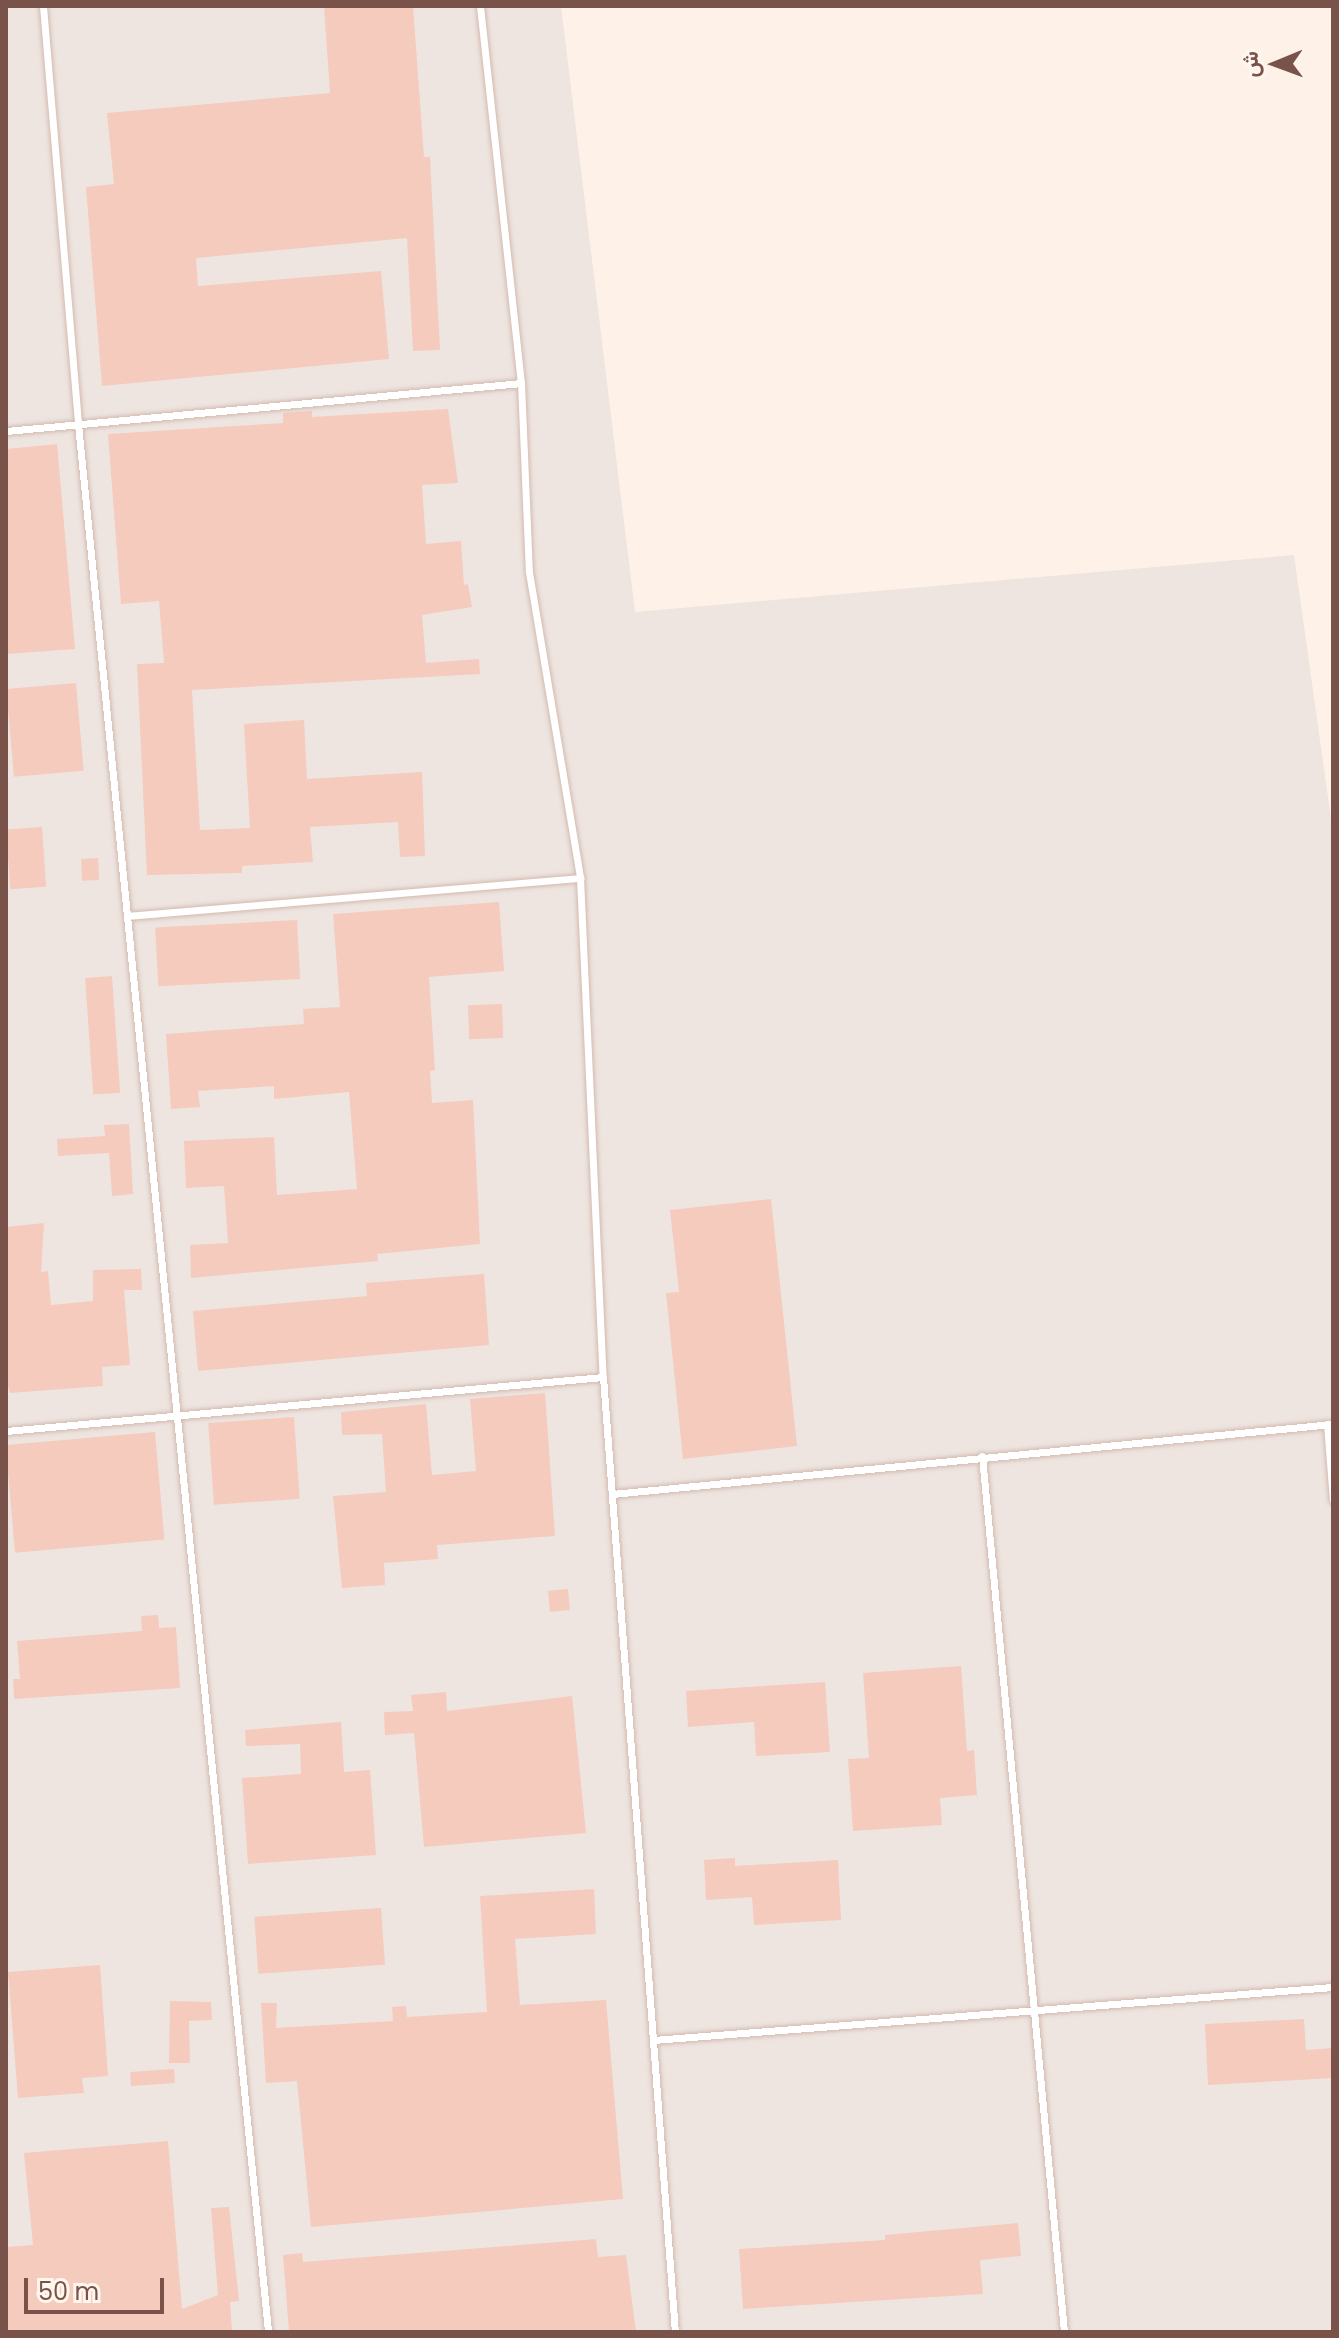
<!DOCTYPE html>
<html>
<head>
<meta charset="utf-8">
<style>
	body { margin:0 }
	#map { position:relative; width:1339px; height:2338px; overflow:hidden; background:#fef1e7; font-family:Poppins,Vazirmatn,sans-serif }
	div>[style] { position:absolute }
	[style*='--x'] { left:calc(var(--x)*1px); top:calc(var(--y)*1px); width:calc(var(--w)*1px); rotate:calc(var(--a)*1deg) }
	.industrial>* { inset:0; background:#eee5e1 }
	.building>* { inset:0; background:#f5cbbd; transform-origin:0 0 }
	.roads { filter:drop-shadow(0 0 2px #d3baae) drop-shadow(0 0 2px #d3baae) }
	.lane>* { height:7px; margin:-3.5px; padding:0 3.5px; transform-origin:3.5px; border-radius:3.5px; background:#fff }
	span { translate:-50% -50%; white-space:nowrap; text-align:center; line-height:1.15; -webkit-text-stroke:6px #fff6ee; paint-order:stroke }
	.frame { position:absolute; inset:0; border:8px solid #795349; pointer-events:none }
	.north { position:absolute; left:1235px; top:24px; width:80px; height:80px; -webkit-text-stroke:6px #fff6ee; paint-order:stroke; rotate:269deg; font-size:22px; font-weight:700; line-height:32px; text-align:center; color:#795349 }
	.north::after { content:''; display:block; margin:auto; width:28px; height:36px; background:#795349; clip-path:polygon(50% 0,100% 100%,50% 72%,0 100%) }
	.scale { position:absolute; left:24px; top:2278px; width:140px; height:36px; box-sizing:border-box; border:4px solid #795349; border-top:0; padding-left:10px; font-size:24px; line-height:28px; white-space:nowrap; color:#795349; -webkit-text-stroke:6px #fff6ee; paint-order:stroke }
</style>
</head>
<body>
<div id="map">
	<div class="industrial">
		<div style="clip-path:polygon(6px 6px,561px 6px,635px 612px,1294px 555px,1333px 833px,1333px 2332px,6px 2332px)"></div>
	</div>
	<div class="building">
		<div style="clip-path:polygon(324px 6px,413px 6px,424px 157px,430px 157px,440px 350px,413px 351px,407px 238px,196px 258px,198px 286px,381px 271px,389px 359px,102px 386px,86px 187px,114px 184px,107px 113px,330px 93px)"></div>
		<div style="clip-path:polygon(448px 409px,458px 483px,422px 485px,426px 544px,461px 541px,464px 585px,468px 584px,472px 607px,422px 615px,426px 663px,479px 659px,480px 674px,192px 690px,200px 830px,250px 828px,244px 724px,304px 720px,307px 779px,422px 772px,425px 856px,400px 857px,398px 822px,310px 827px,313px 862px,242px 866px,242px 873px,147px 875px,137px 664px,164px 663px,159px 601px,121px 604px,108px 434px,283px 423px,283px 413px,312px 411px,312px 417px)"></div>
		<div style="clip-path:polygon(57px 444px,75px 649px,6px 654px,6px 449px)"></div>
		<div style="left:76px;top:683px;width:88px;height:70px;rotate:85deg"></div>
		<div style="left:42px;top:827px;width:60px;height:36px;rotate:86deg"></div>
		<div style="left:98px;top:858px;width:22px;height:17px;rotate:87deg"></div>
		<div style="clip-path:polygon(499px 902px,504px 971px,429px 977px,435px 1070px,430px 1071px,432px 1103px,473px 1100px,480px 1244px,377px 1254px,378px 1261px,191px 1278px,190px 1245px,228px 1243px,224px 1186px,186px 1188px,184px 1141px,274px 1137px,277px 1195px,357px 1189px,349px 1092px,274px 1099px,274px 1086px,198px 1091px,200px 1107px,171px 1109px,166px 1034px,304px 1024px,303px 1009px,340px 1007px,333px 914px)"></div>
		<div style="left:297px;top:920px;width:59px;height:142px;rotate:87deg"></div>
		<div style="left:112px;top:976px;width:117px;height:27px;rotate:86deg"></div>
		<div style="left:502px;top:1004px;width:34px;height:34px;rotate:88deg"></div>
		<div style="clip-path:polygon(129px 1124px,133px 1194px,112px 1196px,109px 1153px,58px 1156px,57px 1139px,105px 1136px,104px 1125px)"></div>
		<div style="clip-path:polygon(771px 1199px,797px 1446px,683px 1459px,666px 1293px,679px 1292px,670px 1210px)"></div>
		<div style="clip-path:polygon(44px 1223px,41px 1272px,48px 1271px,51px 1305px,93px 1301px,93px 1270px,141px 1269px,142px 1290px,124px 1290px,130px 1365px,102px 1367px,103px 1386px,10px 1393px,6px 1379px,6px 1227px)"></div>
		<div style="clip-path:polygon(484px 1274px,489px 1345px,198px 1371px,193px 1311px,367px 1296px,366px 1283px)"></div>
		<div style="clip-path:polygon(545px 1393px,555px 1536px,437px 1545px,438px 1559px,384px 1563px,385px 1585px,342px 1588px,333px 1496px,386px 1492px,382px 1434px,342px 1435px,341px 1412px,426px 1404px,432px 1475px,476px 1471px,470px 1399px)"></div>
		<div style="left:294px;top:1417px;width:82px;height:86px;rotate:86deg"></div>
		<div style="left:155px;top:1432px;width:108px;height:150px;rotate:85deg"></div>
		<div style="left:568px;top:1589px;width:21px;height:20px;rotate:85deg"></div>
		<div style="clip-path:polygon(158px 1615px,159px 1628px,176px 1627px,180px 1688px,14px 1699px,13px 1679px,20px 1679px,17px 1641px,142px 1631px,141px 1616px)"></div>
		<div style="clip-path:polygon(961px 1666px,967px 1751px,974px 1750px,977px 1795px,940px 1798px,942px 1825px,853px 1831px,848px 1759px,869px 1758px,863px 1673px)"></div>
		<div style="clip-path:polygon(825px 1682px,830px 1752px,756px 1756px,754px 1722px,688px 1727px,686px 1691px)"></div>
		<div style="clip-path:polygon(446px 1692px,447px 1711px,572px 1696px,586px 1833px,424px 1847px,414px 1733px,385px 1735px,384px 1712px,413px 1711px,411px 1695px)"></div>
		<div style="clip-path:polygon(341px 1722px,344px 1772px,370px 1770px,376px 1855px,248px 1864px,242px 1778px,301px 1774px,300px 1744px,246px 1746px,245px 1730px)"></div>
		<div style="clip-path:polygon(735px 1858px,735px 1866px,838px 1860px,841px 1920px,754px 1925px,752px 1897px,706px 1900px,704px 1860px)"></div>
		<div style="clip-path:polygon(594px 1889px,596px 1934px,515px 1939px,520px 2005px,606px 2000px,623px 2199px,311px 2227px,297px 2081px,266px 2083px,261px 2003px,277px 2003px,276px 2028px,393px 2021px,392px 2007px,406px 2006px,407px 2017px,487px 2012px,480px 1896px)"></div>
		<div style="left:381px;top:1908px;width:57px;height:127px;rotate:86deg"></div>
		<div style="clip-path:polygon(100px 1965px,108px 2076px,82px 2078px,84px 2093px,18px 2098px,8px 1972px)"></div>
		<div style="clip-path:polygon(170px 2001px,211px 2002px,212px 2020px,189px 2021px,190px 2063px,169px 2063px)"></div>
		<div style="clip-path:polygon(1304px 2019px,1306px 2050px,1333px 2048px,1333px 2078px,1208px 2085px,1205px 2024px)"></div>
		<div style="left:174px;top:2069px;width:14px;height:44px;rotate:86deg"></div>
		<div style="clip-path:polygon(168px 2141px,182px 2309px,218px 2295px,211px 2208px,229px 2207px,239px 2301px,230px 2302px,232px 2332px,6px 2332px,6px 2247px,33px 2245px,24px 2153px)"></div>
		<div style="clip-path:polygon(1018px 2223px,1021px 2256px,980px 2260px,983px 2294px,743px 2309px,739px 2249px,885px 2240px,885px 2235px)"></div>
		<div style="clip-path:polygon(596px 2239px,598px 2257px,626px 2255px,636px 2332px,289px 2332px,283px 2255px,302px 2253px,303px 2262px)"></div>
	</div>
	<div class="roads">
		<div class="lane">
			<div style="--x:43;--y:6;--w:419;--a:85.2"></div>
			<div style="--x:78;--y:424;--w:1917;--a:84.31"></div>
			<div style="--x:480;--y:6;--w:379;--a:83.8"></div>
			<div style="--x:521;--y:383;--w:189;--a:87.6"></div>
			<div style="--x:529;--y:572;--w:310;--a:80.5"></div>
			<div style="--x:580;--y:878;--w:500;--a:87.4"></div>
			<div style="--x:603;--y:1377;--w:958;--a:85.69"></div>
			<div style="--x:6;--y:431;--w:517;--a:-5.32"></div>
			<div style="--x:127;--y:916;--w:455;--a:-4.8"></div>
			<div style="--x:1327;--y:1424;--w:76;--a:85.5"></div>
			<div style="--x:6;--y:1431;--w:599;--a:-5.17"></div>
			<div style="--x:982;--y:1456;--w:880;--a:84.65"></div>
			<div style="--x:612;--y:1494;--w:724;--a:-5.55"></div>
			<div style="--x:653;--y:2040;--w:682;--a:-4.46"></div>
		</div>
	</div>
	<div class="frame"></div>
	<div class="north">ش</div>
	<div class="scale">50 m</div>
</div>
</body>
</html>
